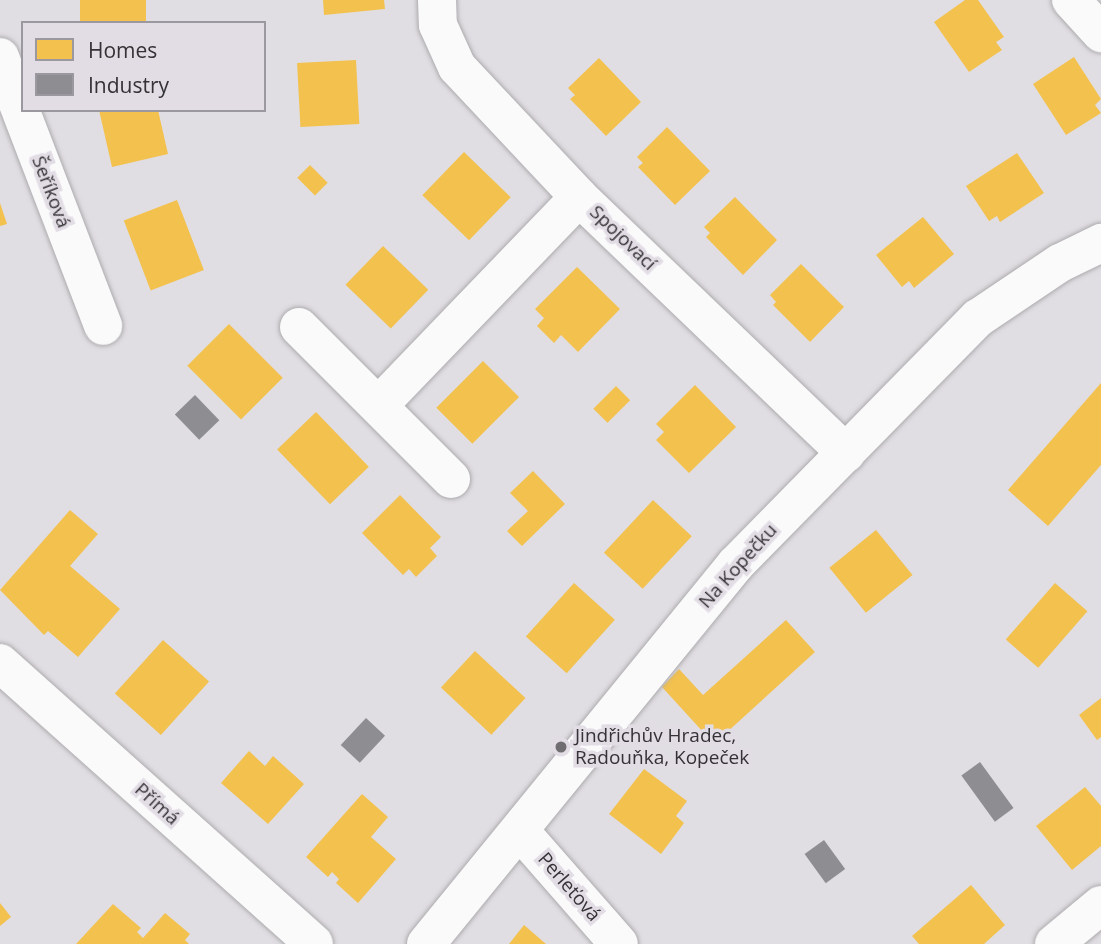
<!DOCTYPE html>
<html>
<head>
<meta charset="utf-8">
<style>
	body { margin:0 }
	#map { position:relative; width:1101px; height:944px; overflow:hidden; background:#e1dee3; font-family:"Open Sans",sans-serif }
	div>[style] { position:absolute }
	[style*='--x'] { left:calc(var(--x)*1px); top:calc(var(--y)*1px); width:calc(var(--w)*1px); rotate:calc(var(--a)*1deg) }
	.homes>* { inset:0; background:#f2c14e; transform-origin:0 0 }
	.industry>* { inset:0; background:#8d8d92; transform-origin:0 0 }
	.roads { filter:drop-shadow(0 0 2px #adabae) drop-shadow(0 0 2px #adabae) }
	.minor>* { height:38px; margin:-19px; padding:0 19px; transform-origin:19px; border-radius:19px; background:#fafafb }
	.dots>* { width:19px; height:19px; translate:-50% -50%; box-sizing:border-box; border:4px solid #e2dce5; border-radius:50% }
	span { translate:-50% -50%; white-space:nowrap; text-align:center; line-height:1.15; -webkit-text-stroke:7px #e2dce5; paint-order:stroke }
	.street-label { font-size:19px; color:#343235 }
	.poi-label { font-size:19px; color:#343235 }
	.left { translate:0 -50%; text-align:left }
	.legend { position:absolute; left:21px; top:21px; width:245px; height:91px; box-sizing:border-box; background:#e2dce5; border:2px solid #9c989f; margin:0; padding:9px 12px; list-style:none; font-size:21px; color:#343235 }
	.legend li { display:flex; align-items:center; gap:14px; height:35px }
	.legend b { width:35px; border:2px solid #9c989f }
</style>
</head>
<body>
<div id="map">
	<div class="homes">
		<div style="left:80px;top:0;width:66px;height:23px"></div>
		<div style="clip-path:polygon(323px 0,384px 0,385px 9px,324px 15px)"></div>
		<div style="clip-path:polygon(965px 0,978px 0,1004px 37px,996px 42px,1002px 50px,969px 72px,934px 22px)"></div>
		<div style="clip-path:polygon(1074px 57px,1101px 99px,1095px 105px,1101px 113px,1066px 135px,1033px 84px)"></div>
		<div style="clip-path:polygon(599px 58px,641px 102px,606px 136px,570px 99px,575px 95px,568px 88px)"></div>
		<div style="left:356px;top:60px;width:64px;height:59px;rotate:87deg"></div>
		<div style="clip-path:polygon(99px 110px,158px 110px,168px 154px,112px 167px)"></div>
		<div style="clip-path:polygon(667px 127px,710px 171px,675px 205px,638px 167px,643px 163px,637px 157px)"></div>
		<div style="left:464px;top:152px;width:65px;height:60px;rotate:44deg"></div>
		<div style="clip-path:polygon(1017px 153px,1044px 193px,1000px 222px,997px 216px,989px 221px,966px 186px)"></div>
		<div style="left:310px;top:165px;width:25px;height:18px;rotate:45deg"></div>
		<div style="clip-path:polygon(735px 197px,777px 240px,743px 275px,706px 237px,710px 233px,704px 227px)"></div>
		<div style="left:177px;top:200px;width:75px;height:57px;rotate:69deg"></div>
		<div style="clip-path:polygon(0 203px,7px 224px,0 226px)"></div>
		<div style="clip-path:polygon(923px 217px,954px 254px,914px 288px,909px 281px,902px 287px,876px 255px)"></div>
		<div style="left:383px;top:246px;width:63px;height:54px;rotate:44deg"></div>
		<div style="clip-path:polygon(801px 264px,844px 307px,810px 342px,773px 305px,776px 302px,770px 295px)"></div>
		<div style="clip-path:polygon(577px 267px,620px 309px,578px 352px,561px 335px,554px 343px,537px 326px,544px 318px,535px 309px)"></div>
		<div style="left:229px;top:324px;width:76px;height:59px;rotate:45deg"></div>
		<div style="left:483px;top:361px;width:51px;height:66px;rotate:45deg"></div>
		<div style="clip-path:polygon(1101px 383px,1101px 465px,1048px 526px,1008px 490px)"></div>
		<div style="clip-path:polygon(695px 385px,736px 427px,689px 473px,656px 440px,664px 432px,656px 424px)"></div>
		<div style="left:616px;top:386px;width:20px;height:32px;rotate:45deg"></div>
		<div style="left:316px;top:412px;width:76px;height:54px;rotate:46deg"></div>
		<div style="clip-path:polygon(533px 471px,565px 504px,522px 546px,507px 531px,528px 511px,510px 493px)"></div>
		<div style="clip-path:polygon(400px 495px,441px 537px,430px 548px,437px 556px,416px 577px,409px 569px,403px 575px,362px 533px)"></div>
		<div style="left:653px;top:500px;width:53px;height:72px;rotate:43deg"></div>
		<div style="clip-path:polygon(70px 510px,98px 534px,70px 566px,120px 609px,78px 657px,48px 631px,44px 635px,0 590px)"></div>
		<div style="left:876px;top:530px;width:58px;height:60px;rotate:51deg"></div>
		<div style="left:574px;top:583px;width:55px;height:72px;rotate:42deg"></div>
		<div style="left:1055px;top:583px;width:43px;height:75px;rotate:41deg"></div>
		<div style="clip-path:polygon(786px 620px,815px 652px,714px 744px,662px 687px,679px 669px,703px 695px)"></div>
		<div style="left:163px;top:640px;width:62px;height:72px;rotate:42deg"></div>
		<div style="left:475px;top:651px;width:69px;height:50px;rotate:43deg"></div>
		<div style="clip-path:polygon(1101px 698px,1101px 737px,1097px 740px,1079px 715px)"></div>
		<div style="clip-path:polygon(249px 751px,265px 766px,273px 756px,304px 784px,268px 824px,221px 783px)"></div>
		<div style="clip-path:polygon(644px 769px,687px 801px,676px 816px,684px 823px,661px 854px,609px 814px)"></div>
		<div style="clip-path:polygon(1085px 787px,1101px 806px,1101px 846px,1072px 870px,1036px 826px)"></div>
		<div style="clip-path:polygon(362px 794px,388px 817px,371px 837px,396px 859px,358px 903px,336px 883px,339px 879px,332px 872px,328px 877px,306px 857px)"></div>
		<div style="clip-path:polygon(971px 885px,1005px 925px,984px 944px,919px 944px,912px 936px)"></div>
		<div style="clip-path:polygon(0 903px,11px 917px,0 926px)"></div>
		<div style="clip-path:polygon(113px 904px,141px 928px,137px 932px,143px 938px,165px 913px,190px 934px,185px 940px,189px 944px,76px 944px)"></div>
		<div style="clip-path:polygon(524px 925px,546px 944px,509px 944px)"></div>
	</div>
	<div class="industry">
		<div style="left:195px;top:395px;width:35px;height:28px;rotate:46deg"></div>
		<div style="left:366px;top:718px;width:26px;height:37px;rotate:43deg"></div>
		<div style="left:980px;top:762px;width:57px;height:23px;rotate:54deg"></div>
		<div style="left:824px;top:840px;width:36px;height:24px;rotate:54deg"></div>
	</div>
	<div class="roads">
		<div class="minor">
			<div style="--x:437;--y:0;--w:25;--a:88"></div>
			<div style="--x:438;--y:25;--w:46;--a:65.7"></div>
			<div style="--x:457;--y:67;--w:178;--a:46.8"></div>
			<div style="--x:579;--y:197;--w:370;--a:43.8"></div>
			<div style="--x:1071;--y:0;--w:45;--a:47.7"></div>
			<div style="--x:0;--y:57;--w:288;--a:69"></div>
			<div style="--x:299;--y:327;--w:215;--a:45"></div>
			<div style="--x:380;--y:404;--w:287;--a:-46.1"></div>
			<div style="--x:0;--y:663;--w:421;--a:41.8"></div>
			<div style="--x:520;--y:831;--w:150;--a:48.8"></div>
			<div style="--x:426;--y:944;--w:490;--a:-50.8"></div>
			<div style="--x:736;--y:564;--w:345;--a:-45.5"></div>
			<div style="--x:978;--y:318;--w:99;--a:-33.9"></div>
			<div style="--x:1060;--y:263;--w:46;--a:-26"></div>
			<div style="--x:1054;--y:944;--w:61;--a:-39.7"></div>
		</div>
	</div>
	<div class="dots">
		<div style="left:561px;top:747px;background:#716e72"></div>
	</div>
	<div class="street-label">
		<span style="left:51px;top:192px;rotate:69deg">Šeříková</span>
		<span style="left:623px;top:238px;rotate:44deg">Spojovací</span>
		<span style="left:738px;top:566px;rotate:-48deg">Na Kopečku</span>
		<span style="left:157px;top:804px;rotate:42deg">Přímá</span>
		<span style="left:569px;top:887px;rotate:49deg">Perleťová</span>
	</div>
	<div class="poi-label">
		<span class="left" style="left:575px;top:747px">Jindřichův Hradec,<br>Radouňka, Kopeček</span>
	</div>
	<ul class="legend">
	<li><b style="height:19px;background:#f2c14e"></b>Homes</li>
	<li><b style="height:19px;background:#8d8d92"></b>Industry</li>
	</ul>
</div>
</body>
</html>
